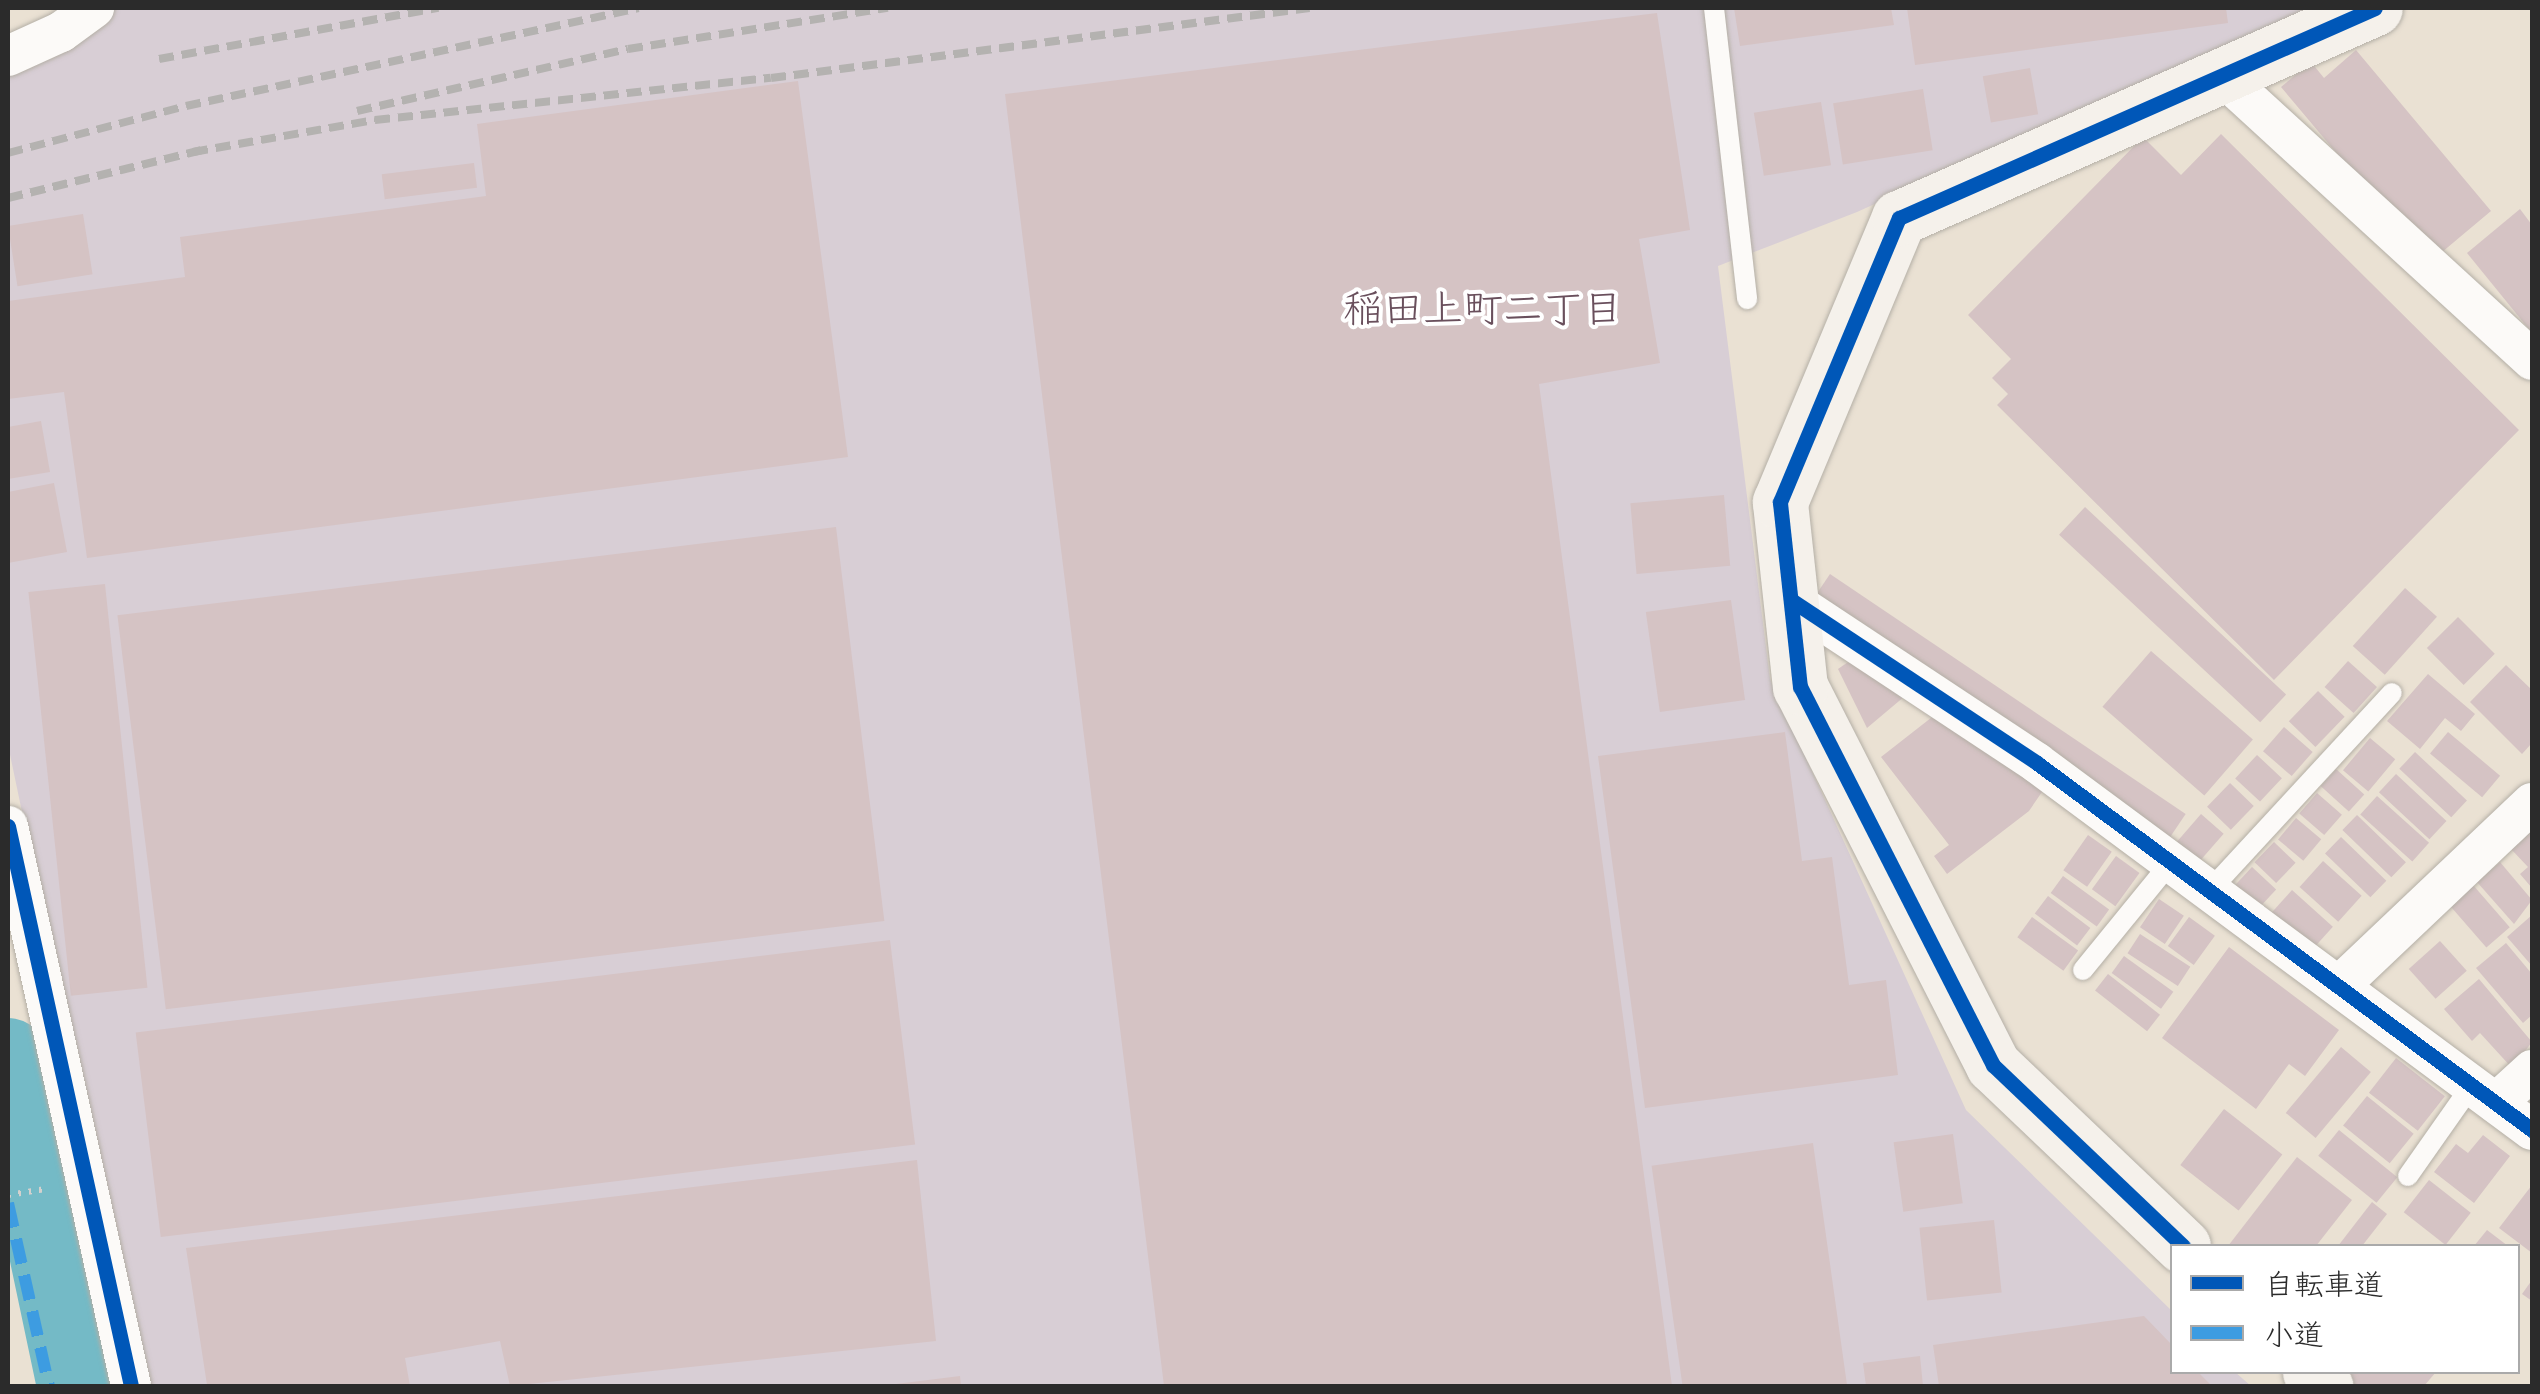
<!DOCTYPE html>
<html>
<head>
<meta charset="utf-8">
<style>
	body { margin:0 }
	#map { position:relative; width:2540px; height:1394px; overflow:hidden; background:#eae1d3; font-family:"Gochi Hand","Klee One",sans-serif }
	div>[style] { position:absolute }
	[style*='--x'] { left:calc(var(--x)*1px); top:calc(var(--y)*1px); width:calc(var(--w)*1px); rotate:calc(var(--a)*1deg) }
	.industrial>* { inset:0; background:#d8ced5 }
	.river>* { height:80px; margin:-40px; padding:0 40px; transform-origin:40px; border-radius:40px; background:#74bac6 }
	.building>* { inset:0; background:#d5c3c4; transform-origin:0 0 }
	.path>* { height:6px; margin-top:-3px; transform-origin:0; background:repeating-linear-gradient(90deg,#d3d1ce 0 2.5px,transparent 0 10.5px) }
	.roads { filter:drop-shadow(0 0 2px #b4afa6) drop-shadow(0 0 2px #b4afa6) }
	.lane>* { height:20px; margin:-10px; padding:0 10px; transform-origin:10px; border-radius:10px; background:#fcfaf8 }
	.street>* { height:40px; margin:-20px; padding:0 20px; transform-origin:20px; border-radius:20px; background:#fcfaf8 }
	.secondary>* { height:55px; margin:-27.5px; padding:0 27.5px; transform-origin:27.5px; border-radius:27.5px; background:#f5f1eb }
	.rail>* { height:8px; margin-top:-4px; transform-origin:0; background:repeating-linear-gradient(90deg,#b4b2b0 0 15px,transparent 0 23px) }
	.quiet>* { height:12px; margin-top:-6px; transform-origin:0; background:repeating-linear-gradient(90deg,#3d9ce1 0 25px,transparent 0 37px) }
	.cycleway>* { height:15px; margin:-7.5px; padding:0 7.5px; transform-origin:7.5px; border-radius:7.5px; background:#0057b8 }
	span { translate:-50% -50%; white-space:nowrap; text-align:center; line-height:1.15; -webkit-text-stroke:8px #fff; paint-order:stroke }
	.neighbourhood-label { font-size:40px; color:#694f5c }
	.frame { position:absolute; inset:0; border:10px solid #2b2b2b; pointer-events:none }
	.legend { position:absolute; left:2170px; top:1244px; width:350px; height:130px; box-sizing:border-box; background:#fff; border:2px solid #aaa; margin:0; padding:12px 18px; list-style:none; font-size:30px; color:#2b2b2b }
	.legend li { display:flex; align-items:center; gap:20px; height:50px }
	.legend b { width:50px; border:2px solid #aaa }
</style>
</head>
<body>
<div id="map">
	<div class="industrial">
		<div style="clip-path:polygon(113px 8px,2308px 8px,1857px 212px,1718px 266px,1770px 679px,1966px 1110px,2172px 1311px,2172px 1372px,2235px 1372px,2251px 1386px,142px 1386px,8px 745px,8px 70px)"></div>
	</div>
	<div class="river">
		<div style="--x:8;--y:1058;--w:335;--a:78.1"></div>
	</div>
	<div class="building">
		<div style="clip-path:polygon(1734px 8px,1891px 8px,1894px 25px,1740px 46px)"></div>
		<div style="clip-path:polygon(1907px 8px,2226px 8px,2228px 23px,1915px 65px)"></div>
		<div style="clip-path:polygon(1657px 13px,1690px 230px,1639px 239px,1660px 363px,1539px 384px,1672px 1386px,1164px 1386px,1005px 94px)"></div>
		<div style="clip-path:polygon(2356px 50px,2491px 211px,2429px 263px,2281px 87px,2311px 62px,2324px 78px)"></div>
		<div style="left:2030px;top:68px;width:47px;height:48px;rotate:80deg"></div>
		<div style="clip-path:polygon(798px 81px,848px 457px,87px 558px,64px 392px,8px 399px,8px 301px,185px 277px,180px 237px,486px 196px,477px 124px)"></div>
		<div style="left:1923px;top:89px;width:62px;height:91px;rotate:81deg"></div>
		<div style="left:1821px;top:102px;width:64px;height:68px;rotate:81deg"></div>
		<div style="clip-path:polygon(2221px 134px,2519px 430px,2274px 680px,1997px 405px,2008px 394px,1992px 378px,2011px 359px,1968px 315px,2143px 137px,2181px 175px)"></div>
		<div style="left:474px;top:163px;width:25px;height:93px;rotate:83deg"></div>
		<div style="clip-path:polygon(2520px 209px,2532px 225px,2532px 333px,2467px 253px)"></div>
		<div style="left:83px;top:214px;width:61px;height:76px;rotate:81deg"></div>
		<div style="clip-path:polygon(41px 421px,50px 472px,8px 479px,8px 427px)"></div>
		<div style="clip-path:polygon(54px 483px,67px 552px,8px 563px,8px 492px)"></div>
		<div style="left:1724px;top:495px;width:71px;height:94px;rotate:85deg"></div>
		<div style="left:2085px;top:507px;width:275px;height:38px;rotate:43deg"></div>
		<div style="left:836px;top:527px;width:397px;height:724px;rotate:83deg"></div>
		<div style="left:1830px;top:574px;width:429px;height:38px;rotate:34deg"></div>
		<div style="left:105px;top:584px;width:406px;height:77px;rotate:84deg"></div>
		<div style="left:2405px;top:588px;width:43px;height:78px;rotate:42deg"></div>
		<div style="left:1731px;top:600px;width:101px;height:86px;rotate:82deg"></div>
		<div style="left:2458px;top:617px;width:52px;height:44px;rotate:45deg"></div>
		<div style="left:2151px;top:651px;width:135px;height:74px;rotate:41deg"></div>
		<div style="clip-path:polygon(1851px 660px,1905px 696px,1867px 728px,1838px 669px)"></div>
		<div style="left:2348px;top:661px;width:39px;height:35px;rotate:42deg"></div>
		<div style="clip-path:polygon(2506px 665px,2532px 690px,2532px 743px,2522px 754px,2470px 702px)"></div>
		<div style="clip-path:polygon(2428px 674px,2475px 714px,2461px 731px,2445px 718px,2420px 749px,2387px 721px)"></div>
		<div style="left:2318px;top:691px;width:37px;height:42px;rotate:44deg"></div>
		<div style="clip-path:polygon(1936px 714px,2044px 789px,2029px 811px,1947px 874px,1934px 856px,1949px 845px,1881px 757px)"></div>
		<div style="left:2284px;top:727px;width:38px;height:32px;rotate:41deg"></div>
		<div style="clip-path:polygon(1785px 732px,1802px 861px,1832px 857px,1849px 985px,1886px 980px,1898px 1075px,1645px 1108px,1598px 756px)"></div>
		<div style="left:2448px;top:732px;width:68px;height:28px;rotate:40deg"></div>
		<div style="left:2370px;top:738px;width:33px;height:42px;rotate:40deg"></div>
		<div style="left:2415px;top:752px;width:71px;height:23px;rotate:43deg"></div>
		<div style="left:2257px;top:755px;width:34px;height:32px;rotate:43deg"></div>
		<div style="left:2336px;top:769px;width:38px;height:23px;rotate:42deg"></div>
		<div style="left:2396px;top:774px;width:69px;height:25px;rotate:43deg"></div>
		<div style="left:2230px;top:783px;width:33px;height:33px;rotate:44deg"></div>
		<div style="left:2317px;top:793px;width:33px;height:27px;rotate:41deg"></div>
		<div style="left:2377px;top:796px;width:70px;height:25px;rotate:42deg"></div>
		<div style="left:2201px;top:814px;width:30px;height:38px;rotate:41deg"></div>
		<div style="left:2357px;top:815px;width:68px;height:21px;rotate:44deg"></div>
		<div style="left:2296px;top:818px;width:33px;height:28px;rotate:40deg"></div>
		<div style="clip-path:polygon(2532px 829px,2532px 888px,2520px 874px,2528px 867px,2511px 849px)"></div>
		<div style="left:2088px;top:835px;width:29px;height:43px;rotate:35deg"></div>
		<div style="left:2341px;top:837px;width:63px;height:23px;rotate:44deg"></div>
		<div style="left:2274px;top:842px;width:30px;height:28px;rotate:44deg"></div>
		<div style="left:2116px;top:856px;width:29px;height:41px;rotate:36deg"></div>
		<div style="left:2323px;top:861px;width:52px;height:35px;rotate:42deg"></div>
		<div style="clip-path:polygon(2500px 862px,2532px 900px,2514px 924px,2477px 882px)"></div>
		<div style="left:2252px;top:867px;width:33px;height:29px;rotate:43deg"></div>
		<div style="left:2063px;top:876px;width:57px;height:21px;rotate:36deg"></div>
		<div style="left:2473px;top:885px;width:56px;height:31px;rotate:49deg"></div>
		<div style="left:2292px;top:890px;width:55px;height:33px;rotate:42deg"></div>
		<div style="left:2048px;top:896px;width:53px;height:22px;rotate:37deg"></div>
		<div style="left:2159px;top:899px;width:30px;height:34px;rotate:34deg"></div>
		<div style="clip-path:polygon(2532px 915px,2532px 966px,2507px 937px)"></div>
		<div style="left:2032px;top:917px;width:57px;height:25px;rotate:36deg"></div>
		<div style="left:2189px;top:917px;width:32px;height:36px;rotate:36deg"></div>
		<div style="left:2140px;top:934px;width:60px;height:23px;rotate:33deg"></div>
		<div style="left:890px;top:940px;width:206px;height:760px;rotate:83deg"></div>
		<div style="left:2440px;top:941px;width:40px;height:42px;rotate:48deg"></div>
		<div style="clip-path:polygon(2506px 943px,2532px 974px,2532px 1015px,2523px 1023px,2476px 968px)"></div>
		<div style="clip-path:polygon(2229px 947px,2339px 1030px,2305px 1076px,2289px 1064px,2256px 1109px,2162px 1038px)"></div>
		<div style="left:2124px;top:956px;width:61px;height:21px;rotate:36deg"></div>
		<div style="left:2108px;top:974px;width:66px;height:21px;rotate:38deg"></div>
		<div style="clip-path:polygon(2479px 979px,2532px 1042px,2512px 1068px,2480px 1033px,2472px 1041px,2444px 1009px)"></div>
		<div style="left:2341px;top:1047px;width:39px;height:86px;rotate:40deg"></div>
		<div style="left:2396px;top:1058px;width:62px;height:44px;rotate:38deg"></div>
		<div style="left:2367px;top:1096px;width:60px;height:38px;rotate:39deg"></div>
		<div style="left:2224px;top:1109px;width:74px;height:71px;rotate:38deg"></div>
		<div style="left:2339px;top:1130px;width:75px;height:33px;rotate:39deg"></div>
		<div style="left:1953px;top:1134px;width:70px;height:60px;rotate:82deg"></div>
		<div style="clip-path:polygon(2483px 1135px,2510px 1156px,2474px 1203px,2434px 1172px,2456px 1144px,2468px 1153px)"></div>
		<div style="left:1813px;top:1143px;width:246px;height:163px;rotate:82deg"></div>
		<div style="clip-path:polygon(2297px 1157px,2352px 1200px,2316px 1246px,2228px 1246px)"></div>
		<div style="clip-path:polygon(917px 1160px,936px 1341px,510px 1386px,500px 1341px,405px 1358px,410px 1386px,207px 1385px,186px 1248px)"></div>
		<div style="left:2429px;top:1180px;width:53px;height:41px;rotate:38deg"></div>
		<div style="clip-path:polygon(2532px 1185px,2532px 1253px,2499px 1228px)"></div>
		<div style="clip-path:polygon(2372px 1202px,2387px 1214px,2362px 1246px,2338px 1246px)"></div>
		<div style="left:1994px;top:1220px;width:73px;height:75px;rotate:84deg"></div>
		<div style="clip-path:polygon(2487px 1230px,2508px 1246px,2474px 1246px)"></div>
		<div style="clip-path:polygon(2532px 1280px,2532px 1301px,2522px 1294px)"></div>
		<div style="clip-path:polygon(2144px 1316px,2172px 1345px,2172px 1372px,2198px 1372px,2212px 1386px,1939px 1386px,1933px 1345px)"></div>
		<div style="clip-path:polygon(1920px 1356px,1923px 1386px,1866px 1386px,1863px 1363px)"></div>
		<div style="clip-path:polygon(2343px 1372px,2436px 1372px,2424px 1386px,2346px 1386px)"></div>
		<div style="clip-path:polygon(960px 1376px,961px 1386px,896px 1386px,896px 1384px)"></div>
	</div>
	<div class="path">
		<div style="--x:8;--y:1195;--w:38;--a:-9"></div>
	</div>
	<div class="roads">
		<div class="lane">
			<div style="--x:1714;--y:8;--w:293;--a:83.5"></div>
			<div style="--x:2210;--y:890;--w:268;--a:-47.3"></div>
			<div style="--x:2083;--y:970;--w:139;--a:-50.8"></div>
			<div style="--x:2408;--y:1176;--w:111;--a:-54.9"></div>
		</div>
		<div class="street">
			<div style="--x:8;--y:56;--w:58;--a:-24.4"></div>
			<div style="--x:61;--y:32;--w:41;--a:-36"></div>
			<div style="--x:2218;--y:72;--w:426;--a:42.5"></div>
			<div style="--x:1794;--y:602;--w:291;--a:33.5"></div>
			<div style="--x:2037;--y:763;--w:616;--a:36.55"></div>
			<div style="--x:8;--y:826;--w:573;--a:77.61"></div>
			<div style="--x:2339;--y:986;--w:266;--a:-43.5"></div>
			<div style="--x:2496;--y:1103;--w:49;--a:-42.5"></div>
		</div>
		<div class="secondary">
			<div style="--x:2183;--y:1246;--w:262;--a:-136.4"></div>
			<div style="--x:1993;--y:1065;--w:424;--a:-117"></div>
			<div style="--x:1800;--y:687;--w:186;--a:-96.2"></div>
			<div style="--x:1780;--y:502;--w:308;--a:-67.3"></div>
			<div style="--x:1899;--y:218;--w:520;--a:-23.81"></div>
			<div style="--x:2310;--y:1372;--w:21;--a:43"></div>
		</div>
	</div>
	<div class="rail">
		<div style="--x:159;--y:59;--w:284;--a:-10.4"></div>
		<div style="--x:357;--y:111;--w:278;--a:-12.9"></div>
		<div style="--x:628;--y:49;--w:263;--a:-9"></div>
		<div style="--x:193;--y:152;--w:185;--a:-10"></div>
		<div style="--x:375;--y:120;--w:398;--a:-6.1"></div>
		<div style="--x:771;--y:78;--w:543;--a:-7.41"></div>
		<div style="--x:8;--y:153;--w:184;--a:-14.8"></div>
		<div style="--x:186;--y:106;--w:463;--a:-12.2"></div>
		<div style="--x:8;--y:198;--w:204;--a:-13.9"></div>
	</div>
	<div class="quiet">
		<div style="--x:8;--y:1203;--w:188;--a:77.4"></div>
	</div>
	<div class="cycleway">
		<div style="--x:1794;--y:602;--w:291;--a:33.5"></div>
		<div style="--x:2037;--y:763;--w:616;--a:36.55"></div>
		<div style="--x:8;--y:826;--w:573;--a:77.61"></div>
		<div style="--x:2183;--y:1246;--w:262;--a:-136.4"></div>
		<div style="--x:1993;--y:1065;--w:424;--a:-117"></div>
		<div style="--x:1800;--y:687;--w:186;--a:-96.2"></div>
		<div style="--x:1780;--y:502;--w:308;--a:-67.3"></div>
		<div style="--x:1899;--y:218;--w:520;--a:-23.81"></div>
	</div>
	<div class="neighbourhood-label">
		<span style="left:1483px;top:315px">稲田上町二丁目</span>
	</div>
	<div class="frame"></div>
	<ul class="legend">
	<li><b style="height:12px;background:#0057b8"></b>自転車道</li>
	<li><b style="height:12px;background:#3d9ce1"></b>小道</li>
	</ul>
</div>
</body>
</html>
